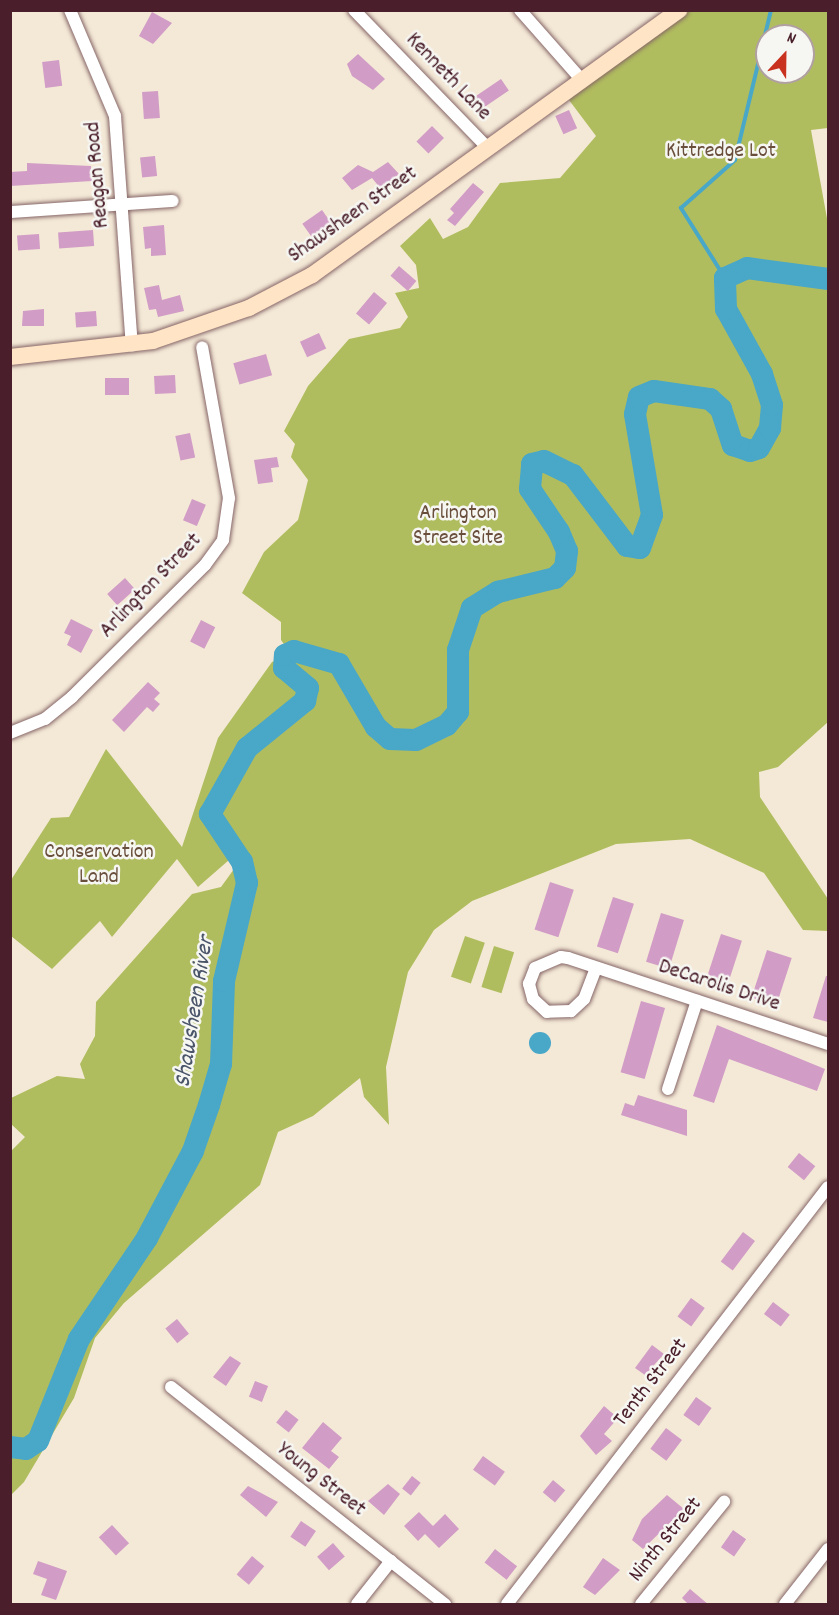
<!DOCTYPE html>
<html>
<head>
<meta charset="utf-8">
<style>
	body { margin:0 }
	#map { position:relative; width:839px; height:1615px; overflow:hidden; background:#f4e9d7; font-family:Dekko,sans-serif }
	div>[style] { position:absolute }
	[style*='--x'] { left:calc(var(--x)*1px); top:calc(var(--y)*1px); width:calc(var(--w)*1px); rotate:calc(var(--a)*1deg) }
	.green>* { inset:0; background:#b0bd5f; transform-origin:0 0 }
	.water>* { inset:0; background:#49a7c8 }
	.round { border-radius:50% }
	.stream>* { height:4px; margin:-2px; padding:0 2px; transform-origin:2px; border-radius:2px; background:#49a7c8 }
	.river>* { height:22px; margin:-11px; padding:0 11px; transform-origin:11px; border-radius:11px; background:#49a7c8 }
	.building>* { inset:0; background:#d19cc5; transform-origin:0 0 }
	.roads { filter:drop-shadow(0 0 2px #866667) drop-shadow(0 0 2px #866667) }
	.minor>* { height:12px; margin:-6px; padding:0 6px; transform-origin:6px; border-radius:6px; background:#fff }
	.secondary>* { height:16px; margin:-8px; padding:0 8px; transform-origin:8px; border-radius:8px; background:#ffe4c6 }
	span { translate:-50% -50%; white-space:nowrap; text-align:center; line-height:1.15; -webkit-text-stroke:5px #f6f6f2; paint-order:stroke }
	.street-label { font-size:22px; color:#4a1f2b }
	.park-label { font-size:22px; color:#694e3b }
	.water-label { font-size:24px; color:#4a556a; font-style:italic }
	.frame { position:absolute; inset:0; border:12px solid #4a1f2b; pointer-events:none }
	.north { position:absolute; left:755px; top:24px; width:60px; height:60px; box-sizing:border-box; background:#f6f6f2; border:2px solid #b1a0a2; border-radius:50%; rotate:22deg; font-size:16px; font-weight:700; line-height:24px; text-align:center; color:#4a1f2b }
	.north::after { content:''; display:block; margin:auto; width:21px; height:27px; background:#c8321e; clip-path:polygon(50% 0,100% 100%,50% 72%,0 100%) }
</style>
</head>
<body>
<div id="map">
	<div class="green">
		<div style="clip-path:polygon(evenodd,677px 10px,828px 11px,828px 128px,811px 130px,828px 224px,828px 722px,778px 767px,759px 772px,760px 797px,828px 899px,828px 931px,803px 930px,764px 873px,690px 839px,616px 844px,472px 901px,434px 930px,408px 972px,386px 1067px,389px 1125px,364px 1097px,360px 1078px,313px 1116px,278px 1132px,260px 1185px,124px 1303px,95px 1338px,74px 1398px,24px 1482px,11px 1495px,10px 1152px,25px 1137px,11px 1124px,11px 1098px,57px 1076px,85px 1079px,80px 1064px,95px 1036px,96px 1002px,192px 894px,221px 887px,234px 869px,229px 860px,198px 887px,177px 859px,112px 937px,100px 921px,52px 969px,11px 936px,11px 880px,51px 818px,69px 817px,106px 749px,182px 847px,218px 738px,272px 662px,290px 653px,281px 640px,281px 622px,242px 593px,264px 552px,298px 520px,308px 480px,291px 457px,295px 444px,284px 431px,308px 386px,349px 339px,400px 328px,408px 317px,395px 293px,419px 288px,416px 265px,400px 246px,430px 218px,443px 239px,468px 227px,500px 183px,560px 178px,596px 136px,569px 100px,664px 15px,677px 10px,767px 36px,803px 36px,803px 72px,767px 72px,767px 36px)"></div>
		<div style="left:465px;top:936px;width:21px;height:43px;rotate:19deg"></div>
		<div style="left:494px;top:946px;width:21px;height:43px;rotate:17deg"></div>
	</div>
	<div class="water">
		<div class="round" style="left:529px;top:1032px;width:22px;height:22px"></div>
	</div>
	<div class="stream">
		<div style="--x:725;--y:278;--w:83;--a:-122.2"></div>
		<div style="--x:681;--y:208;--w:72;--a:-41.6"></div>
		<div style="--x:735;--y:160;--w:154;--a:-76.5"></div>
	</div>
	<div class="river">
		<div style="--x:10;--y:1447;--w:16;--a:7"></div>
		<div style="--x:26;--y:1449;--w:14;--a:-34"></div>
		<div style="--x:38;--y:1441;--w:110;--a:-68.1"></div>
		<div style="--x:79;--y:1339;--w:122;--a:-56"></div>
		<div style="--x:147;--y:1238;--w:98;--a:-62.1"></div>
		<div style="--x:193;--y:1151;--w:49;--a:-70.8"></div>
		<div style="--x:209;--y:1105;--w:43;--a:-73.7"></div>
		<div style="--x:221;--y:1064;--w:83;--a:-87.9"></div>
		<div style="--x:224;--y:981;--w:101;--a:-76.8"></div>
		<div style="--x:247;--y:883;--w:22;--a:-103"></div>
		<div style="--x:242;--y:862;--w:58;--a:-123.7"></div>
		<div style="--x:210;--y:814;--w:76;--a:-60.7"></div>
		<div style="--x:247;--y:748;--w:75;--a:-39"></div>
		<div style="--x:305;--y:701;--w:13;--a:-77"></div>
		<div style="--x:308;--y:688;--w:31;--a:-140"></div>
		<div style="--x:284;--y:668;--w:13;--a:-86"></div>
		<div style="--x:285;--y:655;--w:10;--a:-24"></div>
		<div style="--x:294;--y:651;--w:47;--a:16.1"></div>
		<div style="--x:339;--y:664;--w:73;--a:59.6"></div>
		<div style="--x:376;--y:727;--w:18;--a:41"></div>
		<div style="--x:390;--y:739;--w:26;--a:2"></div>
		<div style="--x:416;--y:740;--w:34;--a:-26"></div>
		<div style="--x:447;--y:725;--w:17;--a:-50"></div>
		<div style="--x:458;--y:712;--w:62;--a:-90"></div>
		<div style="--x:458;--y:650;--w:44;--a:-71.6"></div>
		<div style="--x:472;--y:608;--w:31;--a:-32"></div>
		<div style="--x:498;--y:592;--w:59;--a:-13.8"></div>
		<div style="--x:555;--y:578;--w:14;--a:-45"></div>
		<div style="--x:565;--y:568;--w:17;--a:-83"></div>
		<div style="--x:567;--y:551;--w:21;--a:-113"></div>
		<div style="--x:559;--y:532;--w:52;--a:-124"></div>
		<div style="--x:530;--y:489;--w:25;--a:-85"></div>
		<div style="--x:532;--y:464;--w:12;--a:-14"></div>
		<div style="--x:544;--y:461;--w:32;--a:26"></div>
		<div style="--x:573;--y:475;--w:89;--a:52.7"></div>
		<div style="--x:627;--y:546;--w:13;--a:9"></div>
		<div style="--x:640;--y:548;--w:35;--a:-70"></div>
		<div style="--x:652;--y:515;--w:102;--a:-99.6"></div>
		<div style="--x:635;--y:414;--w:17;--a:-77"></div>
		<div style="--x:639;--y:397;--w:16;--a:-22"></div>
		<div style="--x:654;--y:391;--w:57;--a:8.1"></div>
		<div style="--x:710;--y:399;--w:15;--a:42"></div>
		<div style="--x:721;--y:409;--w:38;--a:72"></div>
		<div style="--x:733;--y:445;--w:18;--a:19"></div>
		<div style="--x:750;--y:451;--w:9;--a:-18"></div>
		<div style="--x:759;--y:448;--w:23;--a:-61"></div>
		<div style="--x:770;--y:428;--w:23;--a:-85"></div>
		<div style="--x:772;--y:405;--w:33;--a:-108"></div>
		<div style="--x:762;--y:374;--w:74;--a:-119"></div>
		<div style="--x:726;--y:309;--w:31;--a:-92"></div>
		<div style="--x:725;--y:278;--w:24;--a:-24"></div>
		<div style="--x:747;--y:268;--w:82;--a:7.7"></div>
	</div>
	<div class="building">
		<div style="clip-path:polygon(152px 12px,172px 23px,153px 44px,139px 36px)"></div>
		<div style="clip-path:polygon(358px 54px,385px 79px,373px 90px,352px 76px,347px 64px)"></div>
		<div style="left:59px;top:60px;width:26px;height:17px;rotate:83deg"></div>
		<div style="left:501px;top:79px;width:14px;height:32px;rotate:56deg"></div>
		<div style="left:158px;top:91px;width:27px;height:16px;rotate:86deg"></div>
		<div style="left:569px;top:110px;width:20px;height:15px;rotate:66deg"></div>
		<div style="left:432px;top:126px;width:17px;height:22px;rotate:45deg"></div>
		<div style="left:155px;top:156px;width:20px;height:15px;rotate:84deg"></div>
		<div style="clip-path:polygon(388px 162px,399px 174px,381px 189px,372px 178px,352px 190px,342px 178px,358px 165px,373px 172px)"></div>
		<div style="clip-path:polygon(27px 163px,91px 166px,92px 181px,10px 186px,10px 172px,27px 171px)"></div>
		<div style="clip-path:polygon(473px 183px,484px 192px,455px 226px,447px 220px,454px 213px,450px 209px)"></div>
		<div style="left:322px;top:210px;width:16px;height:24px;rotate:55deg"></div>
		<div style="clip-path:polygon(164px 225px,166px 255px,151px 256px,151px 248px,145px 249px,143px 227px)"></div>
		<div style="left:93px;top:230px;width:16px;height:35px;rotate:86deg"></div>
		<div style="left:39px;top:234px;width:15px;height:22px;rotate:86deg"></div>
		<div style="left:399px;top:266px;width:23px;height:13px;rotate:41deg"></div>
		<div style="clip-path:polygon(159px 285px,162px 300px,180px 295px,184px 311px,158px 317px,156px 309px,149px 310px,144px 288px)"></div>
		<div style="left:374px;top:292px;width:17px;height:28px;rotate:40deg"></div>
		<div style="clip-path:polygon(44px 309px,44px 326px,22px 326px,23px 311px)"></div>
		<div style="left:96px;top:311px;width:15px;height:21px;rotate:86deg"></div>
		<div style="left:319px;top:333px;width:17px;height:21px;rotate:65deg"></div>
		<div style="left:266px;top:354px;width:22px;height:34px;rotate:74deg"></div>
		<div style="left:175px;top:375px;width:18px;height:21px;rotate:87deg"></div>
		<div style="left:105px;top:378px;width:24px;height:17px"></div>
		<div style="left:190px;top:433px;width:25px;height:15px;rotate:78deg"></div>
		<div style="clip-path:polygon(277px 457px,279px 467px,271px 468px,273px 482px,258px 484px,254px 460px)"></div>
		<div style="left:192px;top:499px;width:15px;height:23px;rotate:23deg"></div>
		<div style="left:125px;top:578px;width:15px;height:24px;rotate:48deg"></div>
		<div style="clip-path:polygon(71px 619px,93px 630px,81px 653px,67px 645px,71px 636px,64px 633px)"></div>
		<div style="left:201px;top:620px;width:16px;height:24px;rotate:27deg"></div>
		<div style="clip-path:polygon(148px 682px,160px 693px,154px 699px,160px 704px,153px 712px,147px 707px,124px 732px,112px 720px)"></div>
		<div style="left:550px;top:882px;width:25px;height:50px;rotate:18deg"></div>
		<div style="left:613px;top:897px;width:22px;height:52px;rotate:18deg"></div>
		<div style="left:661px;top:913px;width:24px;height:51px;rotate:17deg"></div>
		<div style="left:721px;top:934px;width:22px;height:50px;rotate:18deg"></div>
		<div style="left:767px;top:950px;width:26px;height:50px;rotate:18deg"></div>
		<div style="clip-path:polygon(826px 976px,828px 976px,828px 1022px,813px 1018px)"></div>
		<div style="left:641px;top:1001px;width:25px;height:74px;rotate:16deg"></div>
		<div style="clip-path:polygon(717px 1025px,825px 1069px,817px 1091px,729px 1059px,714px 1103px,693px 1096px)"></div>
		<div style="clip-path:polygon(638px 1095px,687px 1110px,687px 1136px,621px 1115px,625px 1103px,634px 1106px)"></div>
		<div style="left:799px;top:1153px;width:21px;height:18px;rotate:39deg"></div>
		<div style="left:743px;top:1232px;width:15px;height:37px;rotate:37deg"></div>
		<div style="left:691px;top:1298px;width:17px;height:23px;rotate:36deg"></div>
		<div style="left:773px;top:1302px;width:21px;height:15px;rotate:37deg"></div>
		<div style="left:177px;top:1319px;width:19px;height:15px;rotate:51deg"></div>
		<div style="clip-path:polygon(652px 1345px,664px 1354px,645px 1375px,635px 1368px)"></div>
		<div style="clip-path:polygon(230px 1356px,241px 1363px,226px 1386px,213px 1377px)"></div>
		<div style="left:255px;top:1381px;width:14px;height:17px;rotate:21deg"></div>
		<div style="left:696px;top:1397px;width:19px;height:22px;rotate:35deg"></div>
		<div style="clip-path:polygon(604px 1406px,618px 1418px,604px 1434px,612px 1441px,596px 1455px,580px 1436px)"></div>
		<div style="left:286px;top:1410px;width:16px;height:16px;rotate:38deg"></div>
		<div style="clip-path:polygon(323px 1422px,342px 1438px,331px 1451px,339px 1457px,329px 1469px,302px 1448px)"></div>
		<div style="left:666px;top:1428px;width:20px;height:26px;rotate:37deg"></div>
		<div style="left:483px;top:1456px;width:27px;height:17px;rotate:36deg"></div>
		<div style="left:412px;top:1476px;width:11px;height:16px;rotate:38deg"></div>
		<div style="left:553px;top:1480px;width:16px;height:16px;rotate:40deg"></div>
		<div style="clip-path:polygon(388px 1484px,400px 1494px,384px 1515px,368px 1501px)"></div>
		<div style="clip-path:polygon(248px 1486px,278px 1502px,266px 1517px,240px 1495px)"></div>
		<div style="clip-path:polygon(667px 1495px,684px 1509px,643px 1549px,632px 1540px,642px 1519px)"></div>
		<div style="clip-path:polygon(419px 1512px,433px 1526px,445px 1514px,459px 1529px,439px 1548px,425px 1534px,418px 1541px,404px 1526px)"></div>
		<div style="left:301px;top:1521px;width:18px;height:19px;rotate:34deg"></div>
		<div style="left:112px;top:1525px;width:25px;height:18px;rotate:47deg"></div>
		<div style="left:733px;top:1530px;width:16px;height:21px;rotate:35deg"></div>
		<div style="left:333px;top:1543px;width:18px;height:21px;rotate:49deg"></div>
		<div style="left:495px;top:1549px;width:28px;height:17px;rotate:38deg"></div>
		<div style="left:252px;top:1556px;width:16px;height:24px;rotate:40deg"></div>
		<div style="clip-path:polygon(603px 1558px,620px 1570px,595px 1595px,583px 1587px)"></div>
		<div style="clip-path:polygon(38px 1561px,67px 1571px,56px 1600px,41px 1595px,47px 1579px,33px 1574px)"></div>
		<div style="clip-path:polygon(690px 1589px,709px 1605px,689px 1605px,682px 1598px)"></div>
	</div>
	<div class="roads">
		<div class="minor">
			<div style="--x:70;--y:10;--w:115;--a:67"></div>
			<div style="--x:115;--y:116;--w:230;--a:85.8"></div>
			<div style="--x:354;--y:10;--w:190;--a:45.9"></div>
			<div style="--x:520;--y:10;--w:91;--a:48.6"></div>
			<div style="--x:10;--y:212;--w:163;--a:-3.9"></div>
			<div style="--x:10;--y:733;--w:38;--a:-22"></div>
			<div style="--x:45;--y:719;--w:35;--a:-39"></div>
			<div style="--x:72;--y:697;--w:187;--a:-44.8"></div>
			<div style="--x:205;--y:565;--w:31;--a:-54"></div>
			<div style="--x:223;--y:540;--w:42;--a:-81.9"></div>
			<div style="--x:229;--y:498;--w:153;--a:-100.1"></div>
			<div style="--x:596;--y:968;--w:33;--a:111"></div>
			<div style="--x:584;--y:999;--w:18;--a:137"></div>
			<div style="--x:571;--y:1011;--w:24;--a:178"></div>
			<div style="--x:547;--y:1012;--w:19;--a:-137"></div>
			<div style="--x:533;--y:999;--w:16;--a:-105"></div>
			<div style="--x:529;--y:984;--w:17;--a:-69"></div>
			<div style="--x:535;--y:968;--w:28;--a:-23"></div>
			<div style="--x:561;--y:957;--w:7;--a:8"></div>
			<div style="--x:568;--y:958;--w:274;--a:18.3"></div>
			<div style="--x:668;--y:1089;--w:93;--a:-71.8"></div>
			<div style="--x:171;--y:1387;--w:350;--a:38.4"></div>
			<div style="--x:357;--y:1604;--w:55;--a:-51.7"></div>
			<div style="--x:507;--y:1604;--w:526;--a:-52.41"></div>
			<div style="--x:641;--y:1604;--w:132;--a:-50.9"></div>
			<div style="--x:785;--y:1604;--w:70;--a:-52"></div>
		</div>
		<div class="secondary">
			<div style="--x:10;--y:357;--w:144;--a:-6.4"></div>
			<div style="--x:153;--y:341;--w:102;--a:-19"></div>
			<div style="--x:249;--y:308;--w:71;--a:-27.6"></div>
			<div style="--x:312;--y:275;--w:453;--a:-35.8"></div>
		</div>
	</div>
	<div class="street-label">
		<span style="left:448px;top:77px;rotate:46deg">Kenneth Lane</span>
		<span style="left:98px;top:175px;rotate:-95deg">Reagan Road</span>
		<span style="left:353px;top:215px;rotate:-35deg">Shawsheen Street</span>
		<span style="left:151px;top:586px;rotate:-46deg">Arlington Street</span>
		<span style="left:719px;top:986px;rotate:18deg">DeCarolis Drive</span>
		<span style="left:651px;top:1383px;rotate:-52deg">Tenth Street</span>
		<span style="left:321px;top:1480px;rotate:38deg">Young Street</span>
		<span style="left:666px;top:1540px;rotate:-51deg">Ninth Street</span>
	</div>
	<div class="park-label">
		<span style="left:721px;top:152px">Kittredge Lot</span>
		<span style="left:458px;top:526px">Arlington<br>Street Site</span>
		<span style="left:99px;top:865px">Conservation<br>Land</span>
	</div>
	<div class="water-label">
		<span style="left:196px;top:1012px;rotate:-81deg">Shawsheen River</span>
	</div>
	<div class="frame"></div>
	<div class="north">N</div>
</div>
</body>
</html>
